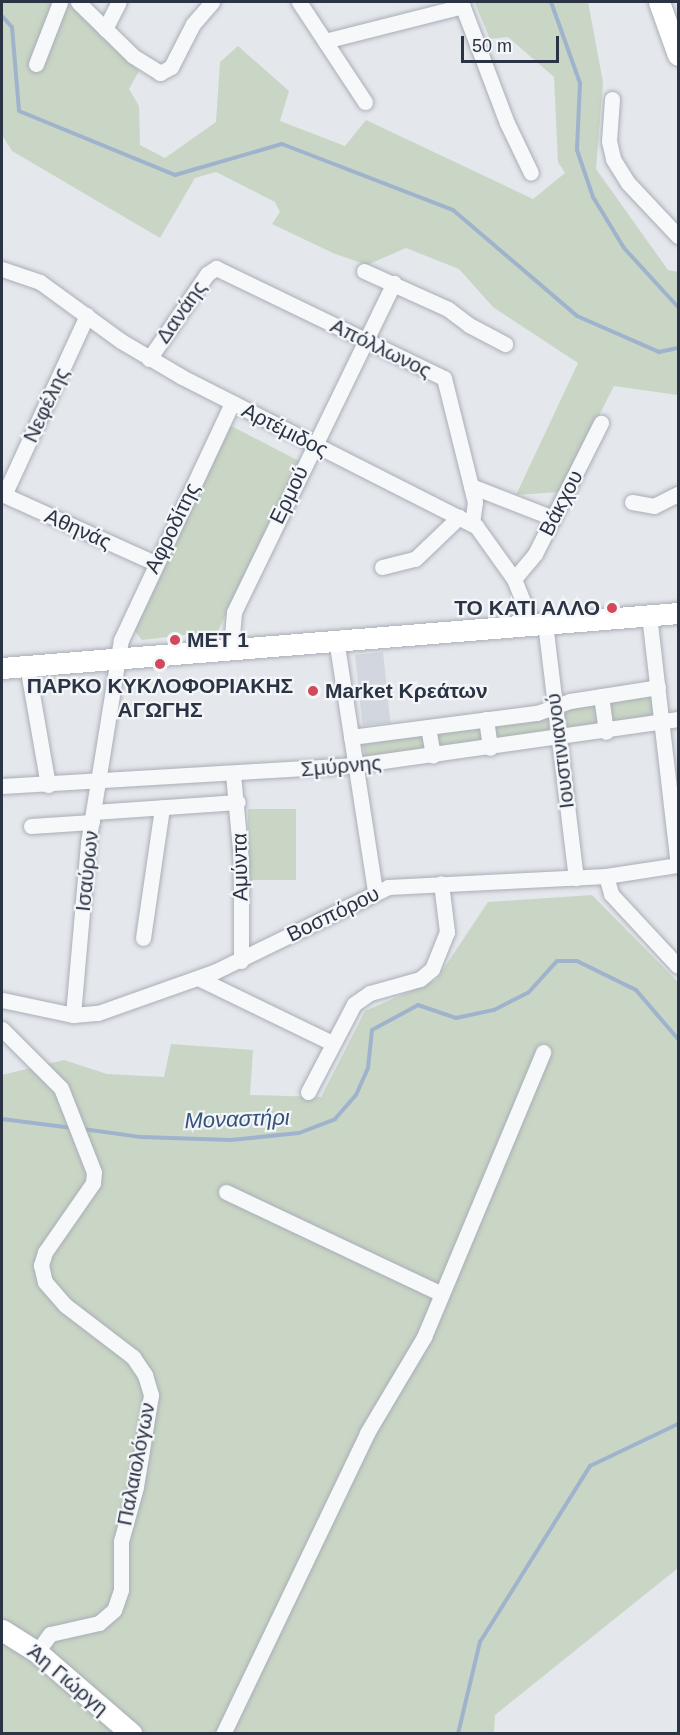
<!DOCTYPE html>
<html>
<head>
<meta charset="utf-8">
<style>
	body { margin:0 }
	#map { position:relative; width:680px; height:1735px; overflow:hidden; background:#e4e7ec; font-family:Arial,sans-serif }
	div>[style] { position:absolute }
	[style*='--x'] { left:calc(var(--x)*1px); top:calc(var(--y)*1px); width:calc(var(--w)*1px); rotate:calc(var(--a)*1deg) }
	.built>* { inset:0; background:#d2d6de; transform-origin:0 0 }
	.green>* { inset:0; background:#c9d6c5; transform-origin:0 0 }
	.stream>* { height:4px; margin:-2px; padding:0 2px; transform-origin:2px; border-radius:2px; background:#9fb4cc }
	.roads { filter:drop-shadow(0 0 2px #a9aeb7) drop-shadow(0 0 2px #a9aeb7) }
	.street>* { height:15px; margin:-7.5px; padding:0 7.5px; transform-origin:7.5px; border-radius:7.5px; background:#f7f8fa }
	.secondary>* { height:21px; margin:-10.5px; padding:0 10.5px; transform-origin:10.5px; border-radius:10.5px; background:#fff }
	.dots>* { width:16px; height:16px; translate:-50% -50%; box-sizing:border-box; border:3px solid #f4f6f9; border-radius:50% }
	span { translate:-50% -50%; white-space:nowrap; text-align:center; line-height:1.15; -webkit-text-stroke:4.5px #f4f6f9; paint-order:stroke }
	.street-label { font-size:21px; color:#2b3445 }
	.poi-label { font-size:21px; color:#2b3445; font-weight:700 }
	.right { translate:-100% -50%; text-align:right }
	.left { translate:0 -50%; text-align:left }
	.water-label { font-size:22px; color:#34527a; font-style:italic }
	.frame { position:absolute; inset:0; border:3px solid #2b3445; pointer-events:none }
	.scale { position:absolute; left:461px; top:36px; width:98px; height:27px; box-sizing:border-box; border:3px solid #2b3445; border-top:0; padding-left:8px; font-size:18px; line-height:21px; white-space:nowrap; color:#2b3445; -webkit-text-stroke:4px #f4f6f9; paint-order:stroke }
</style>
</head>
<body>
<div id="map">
	<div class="built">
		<div style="left:383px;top:652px;width:71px;height:28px;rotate:84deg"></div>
	</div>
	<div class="green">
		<div style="clip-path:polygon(2px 2px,66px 2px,139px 71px,129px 89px,139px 106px,140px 145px,165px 158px,216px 122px,220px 62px,238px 46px,289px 91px,280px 121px,345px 146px,366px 120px,533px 199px,565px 173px,558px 162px,554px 77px,508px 37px,490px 39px,475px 3px,588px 2px,603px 82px,596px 169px,668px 270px,678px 272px,678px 395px,614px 386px,560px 492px,516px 495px,578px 363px,493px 307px,459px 269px,406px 248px,367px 265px,333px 253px,272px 224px,280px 212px,275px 202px,216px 172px,195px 178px,160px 238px,12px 151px,2px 135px)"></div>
		<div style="clip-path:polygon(231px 426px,299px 461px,218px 631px,142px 640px,133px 629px,134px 623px)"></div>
		<div style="left:651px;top:694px;width:25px;height:45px;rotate:83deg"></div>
		<div style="clip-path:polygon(597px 702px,601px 728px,568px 732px,563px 710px)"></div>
		<div style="left:548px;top:717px;width:18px;height:55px;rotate:84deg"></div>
		<div style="left:481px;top:726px;width:17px;height:46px;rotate:80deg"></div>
		<div style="left:422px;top:734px;width:17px;height:60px;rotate:80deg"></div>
		<div style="left:248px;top:809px;width:48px;height:71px"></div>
		<div style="clip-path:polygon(592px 895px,678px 982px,678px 1568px,495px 1715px,494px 1733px,2px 1733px,2px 1075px,64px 1060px,107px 1074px,164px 1077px,171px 1044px,253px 1050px,250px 1095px,321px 1097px,365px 1011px,436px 980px,488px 902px)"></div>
	</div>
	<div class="stream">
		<div style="--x:551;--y:2;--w:86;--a:70.3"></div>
		<div style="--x:580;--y:83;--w:67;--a:92.6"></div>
		<div style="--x:577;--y:150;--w:50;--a:71.2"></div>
		<div style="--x:593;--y:197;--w:60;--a:58.7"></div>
		<div style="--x:624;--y:248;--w:80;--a:47.5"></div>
		<div style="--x:2;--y:16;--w:15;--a:48"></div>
		<div style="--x:12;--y:27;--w:84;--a:85.2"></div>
		<div style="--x:19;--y:111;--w:169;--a:22.3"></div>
		<div style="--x:175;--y:175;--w:111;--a:-16.2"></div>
		<div style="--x:282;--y:144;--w:183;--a:21.1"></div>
		<div style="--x:453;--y:210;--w:163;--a:40.5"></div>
		<div style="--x:577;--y:316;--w:90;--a:23.7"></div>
		<div style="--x:659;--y:352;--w:19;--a:-12"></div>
		<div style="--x:2;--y:1119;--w:71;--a:7.3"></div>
		<div style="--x:83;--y:1129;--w:59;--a:7.9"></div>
		<div style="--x:141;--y:1137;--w:90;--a:1.9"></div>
		<div style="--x:231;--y:1140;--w:68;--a:-5.9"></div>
		<div style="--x:299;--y:1133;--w:39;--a:-21"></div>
		<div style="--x:335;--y:1119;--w:32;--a:-49"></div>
		<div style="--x:356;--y:1095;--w:30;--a:-66"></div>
		<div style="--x:368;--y:1068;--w:38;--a:-84"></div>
		<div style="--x:372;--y:1030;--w:52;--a:-28.5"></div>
		<div style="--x:418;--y:1005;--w:40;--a:18.9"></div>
		<div style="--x:456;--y:1018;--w:39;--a:-12"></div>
		<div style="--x:494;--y:1010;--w:38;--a:-27"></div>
		<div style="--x:528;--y:993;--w:43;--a:-47.8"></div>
		<div style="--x:557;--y:961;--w:20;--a:0"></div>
		<div style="--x:577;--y:961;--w:66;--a:26.2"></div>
		<div style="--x:636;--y:990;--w:65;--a:49.4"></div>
		<div style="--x:458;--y:1734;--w:95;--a:-76.6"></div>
		<div style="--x:480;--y:1642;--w:208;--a:-58"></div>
		<div style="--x:590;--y:1466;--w:98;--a:-25.5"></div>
	</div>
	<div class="roads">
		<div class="street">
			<div style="--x:78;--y:2;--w:77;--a:44.5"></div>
			<div style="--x:133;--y:56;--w:32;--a:32"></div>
			<div style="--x:160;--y:73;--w:13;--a:-29"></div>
			<div style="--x:171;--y:67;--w:48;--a:-62.9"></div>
			<div style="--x:193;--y:24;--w:29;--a:-49"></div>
			<div style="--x:299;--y:2;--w:120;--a:56.6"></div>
			<div style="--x:461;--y:2;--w:129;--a:69.2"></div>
			<div style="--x:507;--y:123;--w:55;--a:64.4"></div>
			<div style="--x:105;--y:29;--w:30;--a:-63"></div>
			<div style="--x:325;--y:41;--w:142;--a:-14.2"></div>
			<div style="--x:36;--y:64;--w:66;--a:-68.8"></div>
			<div style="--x:612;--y:99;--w:42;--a:94.1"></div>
			<div style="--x:609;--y:141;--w:18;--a:77"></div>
			<div style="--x:613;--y:159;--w:28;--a:58"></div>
			<div style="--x:628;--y:183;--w:73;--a:46.7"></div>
			<div style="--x:2;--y:269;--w:40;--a:18.9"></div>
			<div style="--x:40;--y:282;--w:100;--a:36.1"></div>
			<div style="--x:121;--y:341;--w:71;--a:30.5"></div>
			<div style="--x:182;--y:377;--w:330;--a:26.9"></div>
			<div style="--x:476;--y:526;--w:65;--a:54.4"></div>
			<div style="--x:514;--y:579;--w:48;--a:68.2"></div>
			<div style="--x:364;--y:271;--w:92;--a:24.3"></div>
			<div style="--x:448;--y:309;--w:26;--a:37"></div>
			<div style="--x:469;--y:325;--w:41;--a:27.8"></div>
			<div style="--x:149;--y:359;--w:103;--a:-55.7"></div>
			<div style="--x:207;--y:274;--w:11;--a:-34"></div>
			<div style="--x:216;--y:268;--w:253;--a:25.8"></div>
			<div style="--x:444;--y:378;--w:128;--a:76"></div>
			<div style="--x:475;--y:502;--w:21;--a:98"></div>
			<div style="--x:471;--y:486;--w:88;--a:21.3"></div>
			<div style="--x:2;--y:494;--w:168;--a:24.3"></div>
			<div style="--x:4;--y:495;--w:198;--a:-65.2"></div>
			<div style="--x:632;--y:502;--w:22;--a:10"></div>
			<div style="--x:654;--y:506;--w:27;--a:-27"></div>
			<div style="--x:382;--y:567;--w:34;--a:-14"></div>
			<div style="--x:415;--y:559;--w:61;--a:-43.7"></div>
			<div style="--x:514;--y:579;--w:33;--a:-50"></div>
			<div style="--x:535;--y:554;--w:147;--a:-63.3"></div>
			<div style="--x:649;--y:615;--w:251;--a:83.4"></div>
			<div style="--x:545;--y:623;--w:257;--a:83.1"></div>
			<div style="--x:336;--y:639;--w:255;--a:81.2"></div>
			<div style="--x:231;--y:647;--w:35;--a:-85"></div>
			<div style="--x:234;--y:612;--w:366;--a:-64.1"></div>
			<div style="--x:27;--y:665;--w:122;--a:80.1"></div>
			<div style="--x:601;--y:696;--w:36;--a:82"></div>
			<div style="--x:486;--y:719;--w:29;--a:82"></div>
			<div style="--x:428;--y:727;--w:29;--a:80"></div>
			<div style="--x:351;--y:737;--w:188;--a:-7.4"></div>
			<div style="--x:537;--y:713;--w:35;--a:-20"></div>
			<div style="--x:570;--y:701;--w:89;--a:-9"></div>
			<div style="--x:233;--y:774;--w:86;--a:84.7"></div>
			<div style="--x:241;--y:860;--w:101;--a:90"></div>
			<div style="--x:2;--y:786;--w:354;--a:-3.4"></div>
			<div style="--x:355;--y:765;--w:326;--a:-8.1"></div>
			<div style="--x:94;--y:812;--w:144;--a:-4"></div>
			<div style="--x:31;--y:826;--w:61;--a:-3.8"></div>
			<div style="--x:606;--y:876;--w:19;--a:74"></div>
			<div style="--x:611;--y:894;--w:98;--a:47.1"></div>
			<div style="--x:143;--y:938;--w:132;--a:-81.7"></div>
			<div style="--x:198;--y:978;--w:149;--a:25.9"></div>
			<div style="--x:2;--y:1000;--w:73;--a:11.9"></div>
			<div style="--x:73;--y:1015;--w:173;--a:-85"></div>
			<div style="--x:88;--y:843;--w:206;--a:-80.8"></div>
			<div style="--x:121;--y:640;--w:262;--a:-64.9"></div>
			<div style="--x:73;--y:1015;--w:25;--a:-5"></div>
			<div style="--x:98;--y:1013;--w:123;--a:-19.5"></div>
			<div style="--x:214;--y:972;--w:194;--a:-26"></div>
			<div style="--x:388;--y:887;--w:218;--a:-2.9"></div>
			<div style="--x:606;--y:876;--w:73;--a:-8.7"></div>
			<div style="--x:2;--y:1029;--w:83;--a:45"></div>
			<div style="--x:61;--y:1088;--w:90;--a:68.6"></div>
			<div style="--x:94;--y:1172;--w:11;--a:95"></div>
			<div style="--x:93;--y:1183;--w:84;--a:124.8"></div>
			<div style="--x:45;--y:1252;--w:14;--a:107"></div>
			<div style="--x:41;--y:1265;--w:17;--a:77"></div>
			<div style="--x:45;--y:1282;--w:30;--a:49"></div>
			<div style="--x:65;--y:1305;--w:86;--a:37.4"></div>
			<div style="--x:133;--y:1357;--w:22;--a:56"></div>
			<div style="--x:145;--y:1375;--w:21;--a:73"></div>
			<div style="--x:151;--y:1395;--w:93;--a:99.3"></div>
			<div style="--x:136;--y:1487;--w:56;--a:105.5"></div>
			<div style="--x:121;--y:1541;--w:49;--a:90"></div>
			<div style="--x:121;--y:1590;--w:21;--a:109"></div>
			<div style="--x:114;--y:1610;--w:20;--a:139"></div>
			<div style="--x:99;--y:1623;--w:50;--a:167.3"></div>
			<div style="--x:50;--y:1634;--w:22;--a:126"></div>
			<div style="--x:308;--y:1092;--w:99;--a:-62.4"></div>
			<div style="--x:354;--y:1004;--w:19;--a:-35"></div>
			<div style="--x:370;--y:993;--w:52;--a:-15.6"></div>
			<div style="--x:420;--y:979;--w:16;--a:-40"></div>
			<div style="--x:432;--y:969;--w:40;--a:-68"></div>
			<div style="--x:447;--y:932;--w:49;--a:-97"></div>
			<div style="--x:226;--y:1192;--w:237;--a:25.3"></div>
			<div style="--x:223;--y:1734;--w:334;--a:-64.4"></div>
			<div style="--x:367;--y:1433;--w:112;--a:-59.3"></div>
			<div style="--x:424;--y:1337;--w:309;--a:-67.3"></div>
		</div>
		<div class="secondary">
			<div style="--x:659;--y:2;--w:56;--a:70.3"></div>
			<div style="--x:2;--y:668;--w:678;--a:-4.65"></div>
			<div style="--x:2;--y:1630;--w:41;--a:32.2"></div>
			<div style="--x:37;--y:1652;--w:125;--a:40.8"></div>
		</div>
	</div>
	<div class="dots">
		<div style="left:612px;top:608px;background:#d1495b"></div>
		<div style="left:175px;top:640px;background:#d1495b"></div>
		<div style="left:160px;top:664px;background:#d1495b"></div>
		<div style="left:313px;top:691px;background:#d1495b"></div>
	</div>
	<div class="street-label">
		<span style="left:181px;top:312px;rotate:-55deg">Δανάης</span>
		<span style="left:381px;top:348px;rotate:26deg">Απόλλωνος</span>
		<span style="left:46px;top:405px;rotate:-65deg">Νεφέλης</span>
		<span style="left:285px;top:430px;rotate:27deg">Αρτέμιδος</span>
		<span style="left:289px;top:495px;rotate:-64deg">Ερμού</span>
		<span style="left:561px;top:503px;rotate:-63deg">Βάκχου</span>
		<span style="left:172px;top:528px;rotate:-64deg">Αφροδίτης</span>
		<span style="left:78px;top:529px;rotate:24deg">Αθηνάς</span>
		<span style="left:560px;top:751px;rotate:-97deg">Ιουστινιανού</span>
		<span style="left:341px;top:766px;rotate:-5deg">Σμύρνης</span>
		<span style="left:240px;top:867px;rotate:-91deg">Αμύντα</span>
		<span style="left:87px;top:871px;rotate:-84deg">Ισαύρων</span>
		<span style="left:333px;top:914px;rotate:-26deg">Βοσπόρου</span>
		<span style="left:136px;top:1464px;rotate:-79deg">Παλαιολόγων</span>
		<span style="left:68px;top:1680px;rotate:40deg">Άη Γιώργη</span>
	</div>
	<div class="poi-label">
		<span class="right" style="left:600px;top:608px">ΤΟ ΚΑΤΙ ΑΛΛΟ</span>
		<span class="left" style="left:187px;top:640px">ΜΕΤ 1</span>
		<span style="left:160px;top:698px">ΠΑΡΚΟ ΚΥΚΛΟΦΟΡΙΑΚΗΣ<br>ΑΓΩΓΗΣ</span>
		<span class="left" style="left:325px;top:691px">Market Κρεάτων</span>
	</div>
	<div class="water-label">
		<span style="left:237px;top:1119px;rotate:-2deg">Μοναστήρι</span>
	</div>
	<div class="frame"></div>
	<div class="scale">50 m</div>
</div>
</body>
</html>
